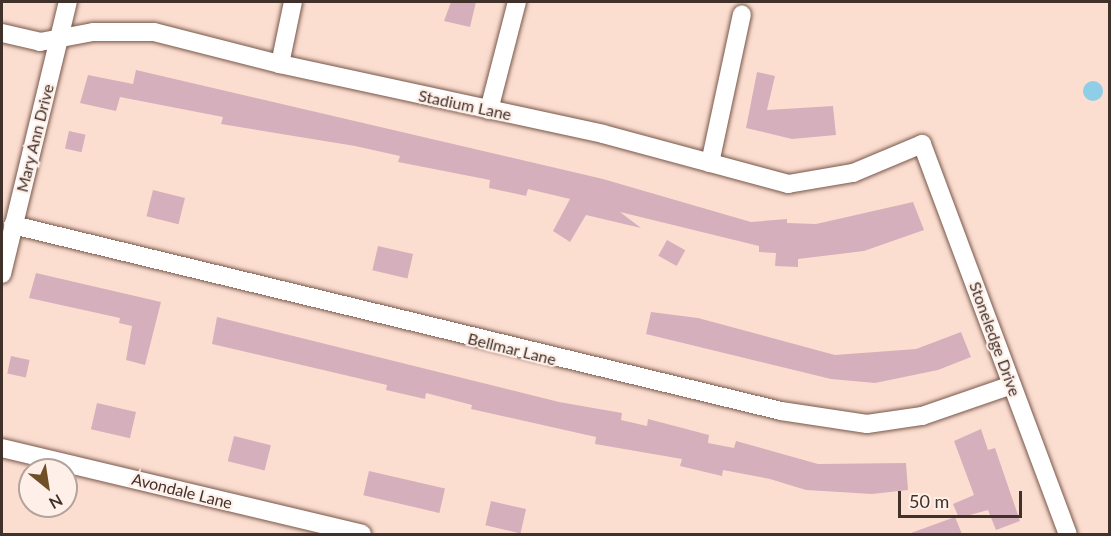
<!DOCTYPE html>
<html>
<head>
<meta charset="utf-8">
<style>
	body { margin:0 }
	#map { position:relative; width:1111px; height:536px; overflow:hidden; background:#fcded1; font-family:Lato,sans-serif }
	div>[style] { position:absolute }
	[style*='--x'] { left:calc(var(--x)*1px); top:calc(var(--y)*1px); width:calc(var(--w)*1px); rotate:calc(var(--a)*1deg) }
	.water>* { inset:0; background:#8ecee6 }
	.round { border-radius:50% }
	.building>* { inset:0; background:#d6afbc; transform-origin:0 0 }
	.roads { filter:drop-shadow(0 0 2px #77574a) drop-shadow(0 0 2px #77574a) }
	.minor>* { height:18px; margin:-9px; padding:0 9px; transform-origin:9px; border-radius:9px; background:#fff }
	span { translate:-50% -50%; white-space:nowrap; text-align:center; line-height:1.15; -webkit-text-stroke:4.5px #feefe8; paint-order:stroke }
	.street-label { font-size:16px; color:#40312b }
	.frame { position:absolute; inset:0; border:3px solid #40312b; pointer-events:none }
	.north { position:absolute; left:18px; top:458px; width:60px; height:60px; box-sizing:border-box; background:#feefe8; border:2px solid #b2a39c; border-radius:50%; rotate:150deg; font-size:16px; font-weight:700; line-height:24px; text-align:center; color:#40312b }
	.north::after { content:''; display:block; margin:auto; width:21px; height:27px; background:#714f27; clip-path:polygon(50% 0,100% 100%,50% 72%,0 100%) }
	.scale { position:absolute; left:898px; top:491px; width:124px; height:27px; box-sizing:border-box; border:3px solid #40312b; border-top:0; padding-left:8px; font-size:18px; line-height:21px; white-space:nowrap; color:#40312b; -webkit-text-stroke:4px #feefe8; paint-order:stroke }
</style>
</head>
<body>
<div id="map">
	<div class="water">
		<div class="round" style="left:1083px;top:81px;width:20px;height:20px"></div>
	</div>
	<div class="building">
		<div style="clip-path:polygon(451px 2px,476px 2px,470px 27px,444px 21px)"></div>
		<div style="clip-path:polygon(136px 70px,603px 179px,751px 222px,787px 219px,787px 223px,816px 224px,913px 202px,924px 230px,864px 251px,798px 259px,798px 267px,775px 266px,776px 253px,759px 252px,759px 246px,620px 212px,641px 228px,586px 215px,570px 242px,553px 231px,570px 199px,528px 189px,526px 196px,489px 188px,490px 180px,398px 162px,400px 156px,355px 146px,221px 124px,223px 117px,120px 97px,116px 111px,80px 103px,88px 75px,133px 84px)"></div>
		<div style="clip-path:polygon(757px 72px,775px 76px,767px 110px,833px 106px,836px 135px,792px 139px,746px 128px)"></div>
		<div style="left:69px;top:131px;width:17px;height:18px;rotate:13deg"></div>
		<div style="left:153px;top:190px;width:33px;height:27px;rotate:14deg"></div>
		<div style="left:667px;top:240px;width:21px;height:18px;rotate:29deg"></div>
		<div style="left:378px;top:246px;width:36px;height:25px;rotate:13deg"></div>
		<div style="clip-path:polygon(36px 273px,161px 302px,145px 365px,126px 360px,132px 326px,119px 323px,120px 318px,29px 298px)"></div>
		<div style="clip-path:polygon(651px 312px,698px 318px,835px 355px,916px 349px,961px 332px,971px 357px,938px 370px,875px 383px,831px 379px,646px 334px)"></div>
		<div style="clip-path:polygon(217px 317px,559px 402px,622px 413px,621px 420px,647px 426px,648px 419px,709px 435px,708px 443px,734px 448px,736px 441px,818px 464px,906px 463px,908px 490px,872px 494px,806px 490px,770px 479px,723px 470px,722px 476px,680px 466px,682px 459px,595px 444px,596px 437px,471px 409px,472px 405px,426px 393px,425px 399px,386px 390px,387px 385px,212px 344px)"></div>
		<div style="left:11px;top:356px;width:19px;height:18px;rotate:12deg"></div>
		<div style="left:97px;top:403px;width:40px;height:27px;rotate:13deg"></div>
		<div style="clip-path:polygon(981px 429px,988px 450px,995px 448px,1020px 521px,996px 530px,988px 510px,959px 518px,953px 504px,974px 495px,954px 441px)"></div>
		<div style="left:234px;top:436px;width:38px;height:26px;rotate:14deg"></div>
		<div style="left:369px;top:471px;width:78px;height:25px;rotate:13deg"></div>
		<div style="left:491px;top:501px;width:36px;height:25px;rotate:13deg"></div>
		<div style="clip-path:polygon(955px 517px,962px 534px,912px 534px,911px 533px)"></div>
	</div>
	<div class="roads">
		<div class="minor">
			<div style="--x:2;--y:33;--w:39;--a:13"></div>
			<div style="--x:40;--y:42;--w:54;--a:-10.7"></div>
			<div style="--x:93;--y:32;--w:61;--a:0"></div>
			<div style="--x:154;--y:32;--w:130;--a:14.3"></div>
			<div style="--x:280;--y:64;--w:330;--a:12.2"></div>
			<div style="--x:603;--y:134;--w:192;--a:15.1"></div>
			<div style="--x:788;--y:184;--w:66;--a:-9.6"></div>
			<div style="--x:853;--y:173;--w:75;--a:-22.8"></div>
			<div style="--x:922;--y:144;--w:416;--a:69.5"></div>
			<div style="--x:280;--y:64;--w:63;--a:-78.2"></div>
			<div style="--x:489;--y:110;--w:112;--a:-75.5"></div>
			<div style="--x:710;--y:163;--w:152;--a:-77.9"></div>
			<div style="--x:13;--y:225;--w:790;--a:13.61"></div>
			<div style="--x:781;--y:411;--w:87;--a:8.6"></div>
			<div style="--x:867;--y:424;--w:56;--a:-8.3"></div>
			<div style="--x:922;--y:416;--w:95;--a:-19"></div>
			<div style="--x:2;--y:274;--w:280;--a:-76.4"></div>
			<div style="--x:2;--y:448;--w:370;--a:13.4"></div>
		</div>
	</div>
	<div class="street-label">
		<span style="left:465px;top:105px;rotate:12deg">Stadium Lane</span>
		<span style="left:35px;top:138px;rotate:-76deg">Mary Ann Drive</span>
		<span style="left:995px;top:339px;rotate:70deg">Stoneledge Drive</span>
		<span style="left:512px;top:349px;rotate:14deg">Bellmar Lane</span>
		<span style="left:182px;top:491px;rotate:14deg">Avondale Lane</span>
	</div>
	<div class="frame"></div>
	<div class="north">N</div>
	<div class="scale">50 m</div>
</div>
</body>
</html>
